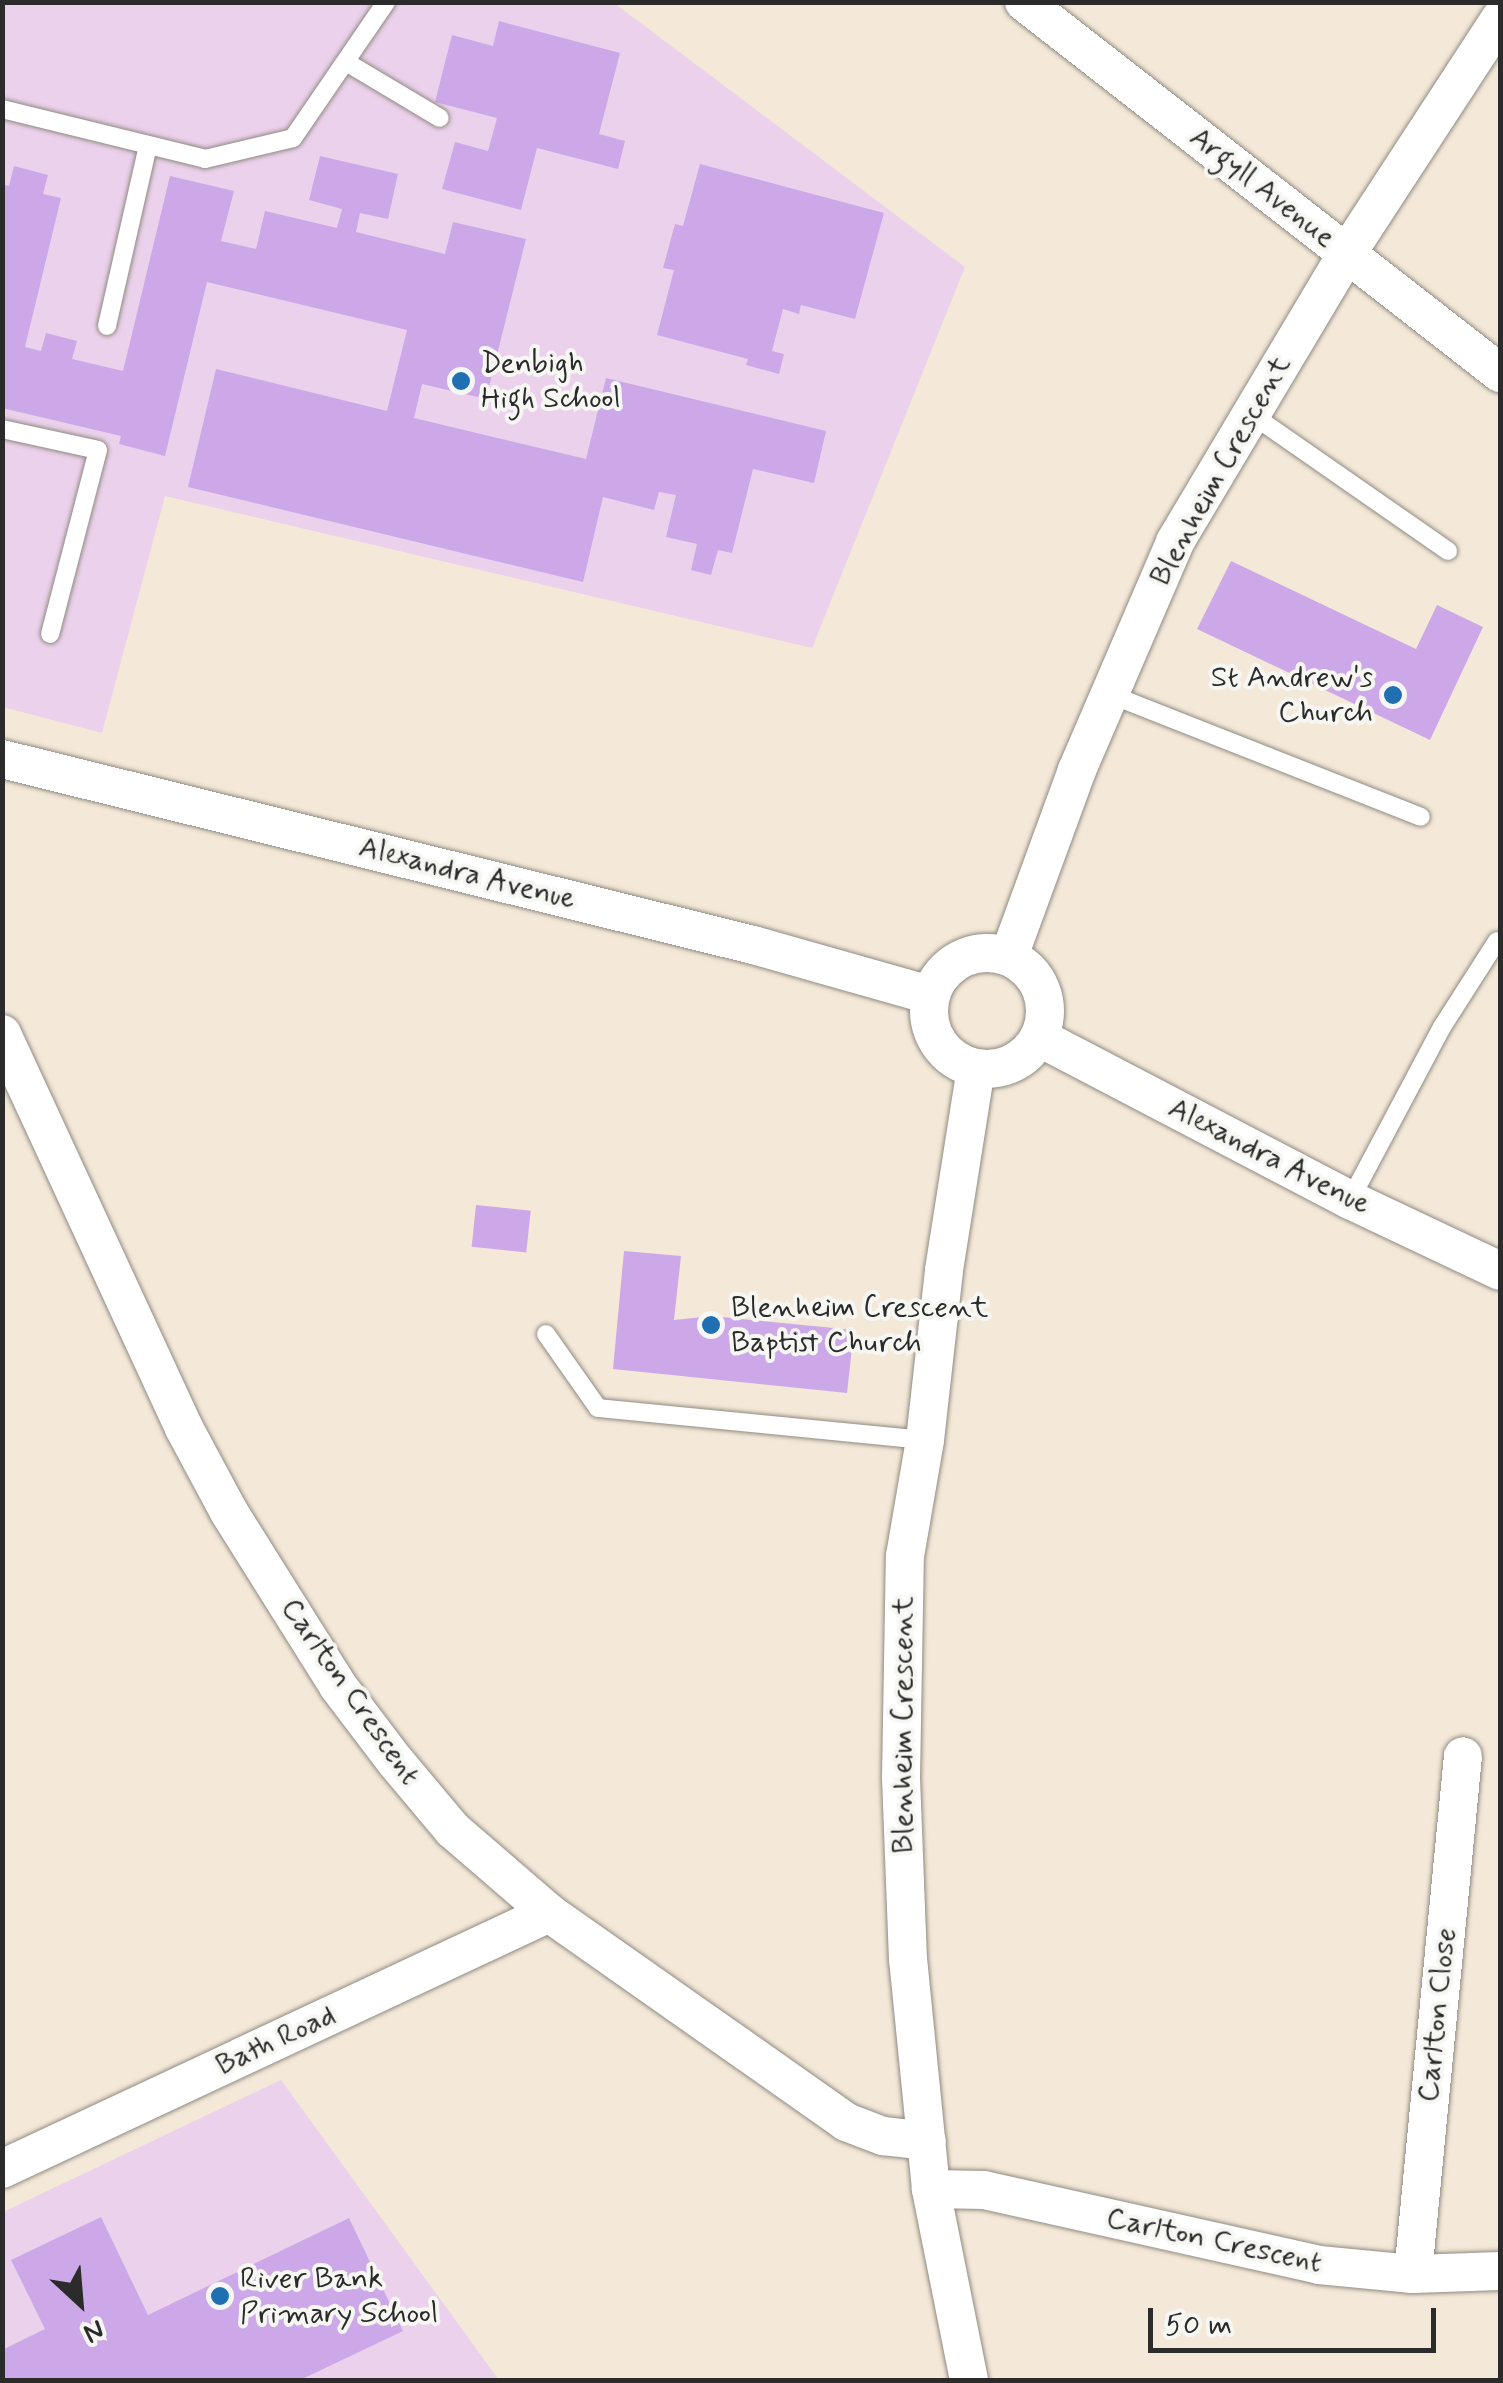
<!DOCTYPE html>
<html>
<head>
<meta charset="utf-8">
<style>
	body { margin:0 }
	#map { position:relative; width:1503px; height:2383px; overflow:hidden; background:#f4e9d8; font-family:Mynerve,sans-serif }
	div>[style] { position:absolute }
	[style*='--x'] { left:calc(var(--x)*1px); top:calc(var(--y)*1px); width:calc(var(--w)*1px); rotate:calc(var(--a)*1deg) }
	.built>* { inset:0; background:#ebd1eb }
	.building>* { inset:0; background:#cda8e9; transform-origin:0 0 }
	.roads { filter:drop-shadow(0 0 2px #908a82) drop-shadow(0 0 2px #908a82) }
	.service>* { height:18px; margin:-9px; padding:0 9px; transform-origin:9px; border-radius:9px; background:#fff }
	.minor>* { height:38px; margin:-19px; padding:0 19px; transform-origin:19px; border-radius:19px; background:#fff }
	.minor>.ring { margin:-19px; padding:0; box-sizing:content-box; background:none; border:38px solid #fff; border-radius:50% }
	.dots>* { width:28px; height:28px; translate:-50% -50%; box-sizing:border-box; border:5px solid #f6f6f2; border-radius:50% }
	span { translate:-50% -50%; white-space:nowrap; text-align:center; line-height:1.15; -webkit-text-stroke:8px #f6f6f2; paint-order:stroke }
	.street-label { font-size:30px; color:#2b2b2b }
	.poi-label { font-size:30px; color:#2b2b2b }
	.left { translate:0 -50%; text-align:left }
	.right { translate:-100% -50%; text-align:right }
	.frame { position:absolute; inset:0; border:5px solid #2b2b2b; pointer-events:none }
	.north { position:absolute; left:30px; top:2253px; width:100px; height:100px; -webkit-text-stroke:8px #f6f6f2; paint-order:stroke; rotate:154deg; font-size:28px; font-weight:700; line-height:40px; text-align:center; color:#2b2b2b }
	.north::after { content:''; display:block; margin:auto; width:35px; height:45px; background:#2b2b2b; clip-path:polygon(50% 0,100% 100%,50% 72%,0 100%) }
	.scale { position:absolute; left:1148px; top:2308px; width:288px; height:45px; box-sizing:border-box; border:5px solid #2b2b2b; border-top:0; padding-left:12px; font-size:30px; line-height:35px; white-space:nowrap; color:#2b2b2b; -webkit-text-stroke:8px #f6f6f2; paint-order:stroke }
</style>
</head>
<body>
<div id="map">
	<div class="built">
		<div style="clip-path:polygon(2px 3px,614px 3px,965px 267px,812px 648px,165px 496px,102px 733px,3px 707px)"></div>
		<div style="clip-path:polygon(281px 2080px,499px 2380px,3px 2380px,3px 2212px)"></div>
	</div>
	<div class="building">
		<div style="clip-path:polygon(499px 21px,620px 53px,599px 134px,625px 141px,618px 169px,537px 148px,521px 210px,442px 189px,455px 142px,488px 151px,497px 118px,435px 102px,452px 35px,493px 46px)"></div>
		<div style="clip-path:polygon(320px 156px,398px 174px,388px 219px,360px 213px,356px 232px,445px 254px,453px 222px,526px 239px,486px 399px,422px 384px,414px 418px,586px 459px,606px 378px,826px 431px,814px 483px,753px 469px,732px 553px,718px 550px,711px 575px,691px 570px,697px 544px,666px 537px,676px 495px,659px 492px,654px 510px,603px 497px,583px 582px,188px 487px,216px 369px,387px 411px,407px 330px,207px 282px,165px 456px,119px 444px,121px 436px,2px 408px,2px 184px,9px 186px,14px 166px,48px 175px,43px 194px,61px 198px,25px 347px,41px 351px,46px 333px,77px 341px,72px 359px,123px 371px,170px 176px,234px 191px,221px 241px,256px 249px,265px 211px,337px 228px,342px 209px,309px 200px)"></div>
		<div style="clip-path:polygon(700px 164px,884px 213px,855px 319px,801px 305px,799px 314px,783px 309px,772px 351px,784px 354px,779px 374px,746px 365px,748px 359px,657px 335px,674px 270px,663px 268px,675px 224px,683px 226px)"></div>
		<div style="clip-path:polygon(1231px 561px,1416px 649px,1437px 605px,1483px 627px,1430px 740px,1197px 629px)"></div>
		<div style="left:476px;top:1205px;width:55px;height:42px;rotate:6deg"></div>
		<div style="clip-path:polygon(624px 1251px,681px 1256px,674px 1320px,712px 1316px,854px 1330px,847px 1393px,613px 1369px)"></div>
		<div style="clip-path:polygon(101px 2217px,148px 2315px,349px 2218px,403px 2331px,300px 2380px,2px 2380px,2px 2350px,45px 2329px,11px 2260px)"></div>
	</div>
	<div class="roads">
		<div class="service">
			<div style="--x:346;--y:62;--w:109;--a:30.8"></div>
			<div style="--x:2;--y:109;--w:209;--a:13.8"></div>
			<div style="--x:205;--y:159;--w:90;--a:-13.4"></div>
			<div style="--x:293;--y:138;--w:165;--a:-55.6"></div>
			<div style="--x:107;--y:326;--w:185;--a:-77.2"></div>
			<div style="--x:1251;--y:414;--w:240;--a:34.8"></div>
			<div style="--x:2;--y:429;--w:98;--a:12.3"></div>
			<div style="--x:98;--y:450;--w:190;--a:104.6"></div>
			<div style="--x:1109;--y:694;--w:335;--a:21.5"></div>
			<div style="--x:1350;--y:1200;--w:196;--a:-62"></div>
			<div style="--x:1442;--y:1027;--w:102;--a:-57.4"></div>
			<div style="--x:546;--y:1334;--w:90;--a:54.9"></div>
			<div style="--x:598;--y:1408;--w:329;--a:5.6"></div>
		</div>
		<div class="minor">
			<div style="--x:1024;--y:2;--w:604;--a:37.93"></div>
			<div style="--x:2;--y:759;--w:774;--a:13.91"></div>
			<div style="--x:753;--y:945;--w:184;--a:15.8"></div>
			<div class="ring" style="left:929px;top:953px;width:78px;height:78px"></div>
			<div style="--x:1009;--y:956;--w:198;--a:-69.9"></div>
			<div style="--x:1077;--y:770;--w:248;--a:-66.7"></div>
			<div style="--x:1175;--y:542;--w:334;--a:-59.2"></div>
			<div style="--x:1346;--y:255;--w:282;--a:-56.9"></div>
			<div style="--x:2;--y:1034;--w:434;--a:65.2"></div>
			<div style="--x:184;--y:1428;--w:95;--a:61.8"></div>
			<div style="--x:229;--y:1512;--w:205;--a:57.9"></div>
			<div style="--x:338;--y:1686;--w:94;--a:52.8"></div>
			<div style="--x:395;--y:1761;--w:90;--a:50"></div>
			<div style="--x:453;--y:1830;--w:127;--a:40.8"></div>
			<div style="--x:549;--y:1913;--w:363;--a:35.1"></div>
			<div style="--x:846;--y:2122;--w:40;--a:21"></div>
			<div style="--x:883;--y:2136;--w:44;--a:6.5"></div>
			<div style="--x:1040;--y:1038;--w:350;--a:27.6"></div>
			<div style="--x:1350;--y:1200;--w:166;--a:25.3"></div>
			<div style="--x:2;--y:2169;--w:604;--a:-25.08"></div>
			<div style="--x:931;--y:2189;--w:53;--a:1.1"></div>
			<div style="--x:984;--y:2190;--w:343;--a:12.6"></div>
			<div style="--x:1319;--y:2265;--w:94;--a:5.5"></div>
			<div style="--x:1413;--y:2274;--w:87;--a:-2"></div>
			<div style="--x:1413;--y:2274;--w:520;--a:-84.49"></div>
			<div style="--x:969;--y:2380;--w:195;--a:-101.3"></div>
			<div style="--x:931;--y:2189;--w:230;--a:-95.7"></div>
			<div style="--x:908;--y:1960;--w:182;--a:-92.2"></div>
			<div style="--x:901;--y:1778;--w:222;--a:-89"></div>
			<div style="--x:905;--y:1556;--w:118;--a:-80.2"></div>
			<div style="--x:925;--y:1440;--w:171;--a:-83.6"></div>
			<div style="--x:944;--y:1270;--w:204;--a:-81"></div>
		</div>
	</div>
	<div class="dots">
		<div style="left:461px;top:381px;background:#1f6fb2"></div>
		<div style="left:1393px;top:695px;background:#1f6fb2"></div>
		<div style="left:711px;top:1325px;background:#1f6fb2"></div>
		<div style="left:220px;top:2296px;background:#1f6fb2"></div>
	</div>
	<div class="street-label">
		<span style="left:1262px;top:188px;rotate:38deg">Argyll Avenue</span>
		<span style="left:1221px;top:471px;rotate:-61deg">Blenheim Crescent</span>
		<span style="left:467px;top:874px;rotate:14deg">Alexandra Avenue</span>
		<span style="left:1269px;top:1157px;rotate:27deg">Alexandra Avenue</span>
		<span style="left:350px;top:1692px;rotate:55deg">Carlton Crescent</span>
		<span style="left:904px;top:1725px;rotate:-90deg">Blenheim Crescent</span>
		<span style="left:1438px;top:2015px;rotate:-84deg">Carlton Close</span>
		<span style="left:276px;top:2041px;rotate:-25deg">Bath Road</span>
		<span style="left:1214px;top:2241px;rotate:12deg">Carlton Crescent</span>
	</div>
	<div class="poi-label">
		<span class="left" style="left:481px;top:381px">Denbigh<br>High School</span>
		<span class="right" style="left:1373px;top:695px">St Andrew's<br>Church</span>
		<span class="left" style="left:731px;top:1325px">Blenheim Crescent<br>Baptist Church</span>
		<span class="left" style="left:240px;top:2296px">River Bank<br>Primary School</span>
	</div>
	<div class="frame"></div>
	<div class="north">N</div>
	<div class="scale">50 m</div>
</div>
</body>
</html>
